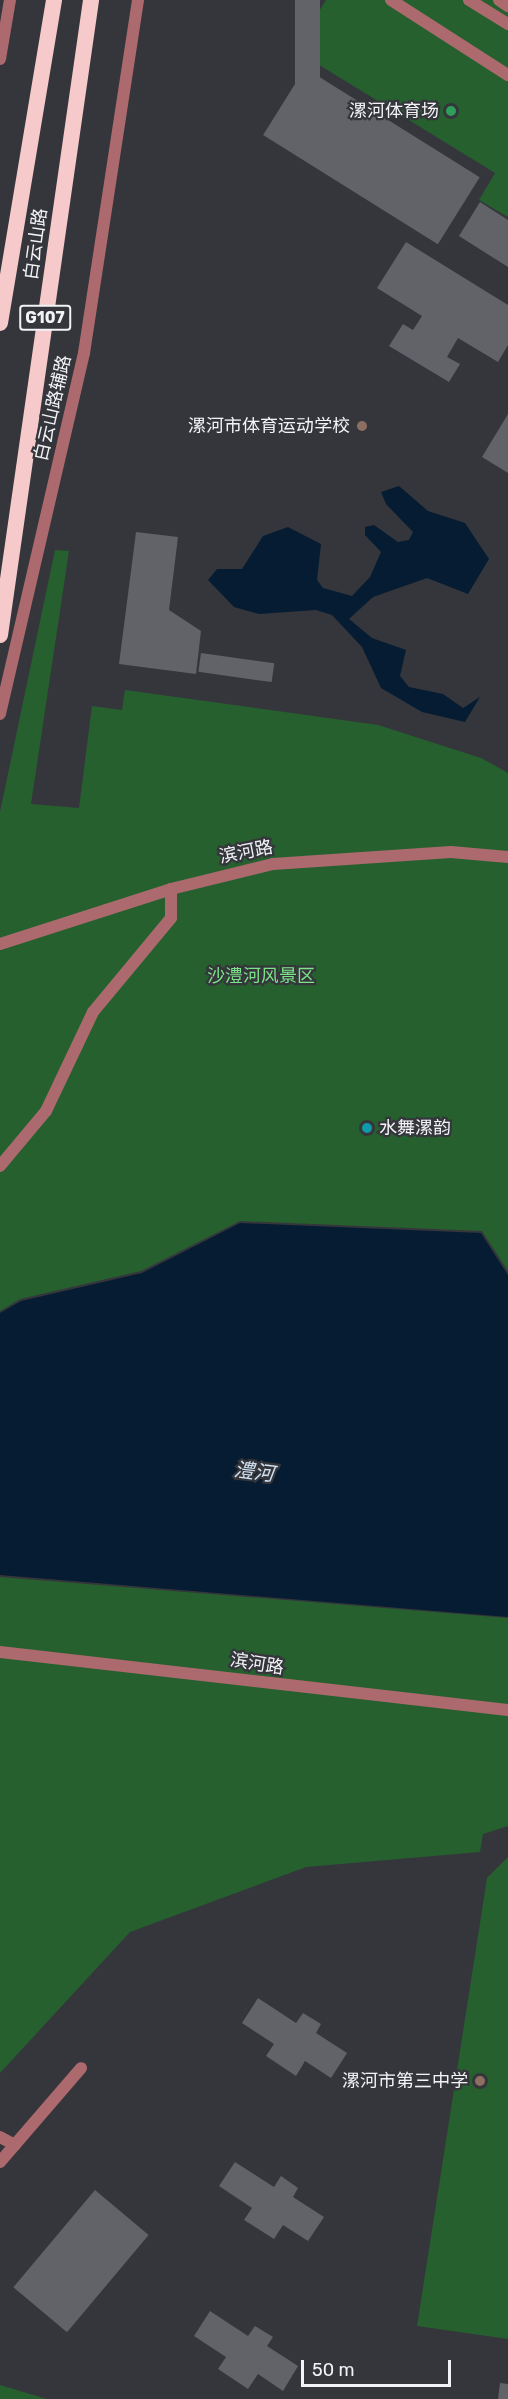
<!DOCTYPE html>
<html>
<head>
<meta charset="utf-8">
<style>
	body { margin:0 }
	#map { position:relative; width:508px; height:2399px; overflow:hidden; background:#35363b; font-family:Rubik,"Noto Sans SC",sans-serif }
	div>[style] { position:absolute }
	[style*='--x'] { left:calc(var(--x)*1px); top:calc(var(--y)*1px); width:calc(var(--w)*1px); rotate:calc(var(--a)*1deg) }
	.green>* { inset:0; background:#26602f }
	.water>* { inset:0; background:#051c32 }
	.building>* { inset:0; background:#626369; transform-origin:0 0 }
	.minor>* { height:12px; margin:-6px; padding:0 6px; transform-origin:6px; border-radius:6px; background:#ac6a6e }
	.tertiary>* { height:12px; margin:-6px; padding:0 6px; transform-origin:6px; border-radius:6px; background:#ac6a6e }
	.trunk>* { height:16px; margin:-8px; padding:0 8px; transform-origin:8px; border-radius:8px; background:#f6caca }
	.dots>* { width:16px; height:16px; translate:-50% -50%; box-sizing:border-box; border:3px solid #35363b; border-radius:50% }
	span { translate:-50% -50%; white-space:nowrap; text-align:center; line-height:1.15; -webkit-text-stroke:4.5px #35363b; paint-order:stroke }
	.shield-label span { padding:2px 4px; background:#35363b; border:2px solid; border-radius:4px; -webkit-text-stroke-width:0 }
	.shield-label { font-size:16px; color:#f2f3f7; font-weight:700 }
	.poi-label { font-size:18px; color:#f2f3f7 }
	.right { translate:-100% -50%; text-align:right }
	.left { translate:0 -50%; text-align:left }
	.street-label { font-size:18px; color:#f2f3f7 }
	.park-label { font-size:18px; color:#7ce388 }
	.water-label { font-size:20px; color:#cfe1f3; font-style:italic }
	.scale { position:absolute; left:301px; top:2360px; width:150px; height:27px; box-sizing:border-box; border:3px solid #f2f3f7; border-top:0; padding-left:8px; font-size:18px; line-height:21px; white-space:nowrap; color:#f2f3f7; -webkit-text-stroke:4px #35363b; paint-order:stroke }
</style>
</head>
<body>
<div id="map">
	<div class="green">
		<div style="clip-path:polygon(326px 0,508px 0,508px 217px,479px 200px,495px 173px,295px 50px)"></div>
		<div style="clip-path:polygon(55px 550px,69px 551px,31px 804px,79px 808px,92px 706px,122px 710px,125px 690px,378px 725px,481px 758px,508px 773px,508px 1271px,482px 1231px,240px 1221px,141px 1271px,20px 1299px,0 1311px,0 812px)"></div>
		<div style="clip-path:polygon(0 1577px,508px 1618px,508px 1826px,483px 1834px,480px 1852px,306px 1867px,130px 1932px,0 2073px)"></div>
		<div style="clip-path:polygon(508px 1857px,508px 2339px,417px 2326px,487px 1878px)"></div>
		<div style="clip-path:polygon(0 2385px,47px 2399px,0 2399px)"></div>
	</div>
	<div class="water">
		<div style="clip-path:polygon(399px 486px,428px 511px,465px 523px,489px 559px,468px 594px,427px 578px,373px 597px,349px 619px,372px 638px,406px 650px,400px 676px,409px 687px,443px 694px,463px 708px,480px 697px,465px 722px,422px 712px,381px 688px,362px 647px,332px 615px,316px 610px,259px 614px,234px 607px,208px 580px,217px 569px,242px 569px,263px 536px,288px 527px,321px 544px,317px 580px,323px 588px,352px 596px,370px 577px,381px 552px,365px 535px,365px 527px,374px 525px,398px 542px,409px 540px,413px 532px,386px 504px,381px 492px)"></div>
		<div style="clip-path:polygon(240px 1223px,481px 1233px,508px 1275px,508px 1617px,0 1575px,0 1313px,21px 1301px,142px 1273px)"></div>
	</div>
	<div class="building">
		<div style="left:295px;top:0;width:25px;height:129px"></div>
		<div style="left:305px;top:68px;width:206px;height:79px;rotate:32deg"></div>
		<div style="clip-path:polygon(480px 202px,508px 220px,508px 267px,459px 236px)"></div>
		<div style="clip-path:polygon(406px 242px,508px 305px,508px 345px,498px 362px,458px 338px,447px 357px,460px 364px,449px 382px,389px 346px,403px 324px,413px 330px,422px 316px,377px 288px)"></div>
		<div style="clip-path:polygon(508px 414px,508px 473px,482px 457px)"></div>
		<div style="clip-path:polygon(136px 532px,178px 537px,169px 610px,201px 631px,196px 674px,119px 664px)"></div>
		<div style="left:201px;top:653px;width:74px;height:19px;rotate:8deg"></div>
		<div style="clip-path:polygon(258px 1998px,296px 2023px,303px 2013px,321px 2024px,316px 2033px,347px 2053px,331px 2078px,305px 2061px,296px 2076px,266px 2056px,274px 2044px,242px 2023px)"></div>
		<div style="clip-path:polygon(235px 2162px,274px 2187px,281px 2176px,298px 2188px,293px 2197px,324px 2217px,308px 2241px,283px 2225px,274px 2239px,244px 2220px,252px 2208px,219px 2186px)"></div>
		<div style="left:95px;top:2190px;width:70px;height:127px;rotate:40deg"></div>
		<div style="clip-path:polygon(210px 2311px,248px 2336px,255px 2326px,273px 2337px,267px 2346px,298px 2366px,283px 2391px,258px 2374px,248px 2389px,218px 2369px,226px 2357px,194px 2336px)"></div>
		<div style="clip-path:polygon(500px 2383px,508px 2384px,508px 2399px,498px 2399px)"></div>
	</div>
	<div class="minor">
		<div style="--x:391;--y:0;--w:139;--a:32.7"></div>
		<div style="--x:0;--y:59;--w:60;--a:-80.4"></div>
		<div style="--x:0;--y:714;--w:371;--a:-76.9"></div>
		<div style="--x:84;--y:353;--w:357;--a:-81.3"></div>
		<div style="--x:0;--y:944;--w:180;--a:-17.8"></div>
		<div style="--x:171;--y:889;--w:105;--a:-13.8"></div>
		<div style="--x:273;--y:864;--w:178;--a:-3.9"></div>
		<div style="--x:451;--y:852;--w:57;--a:5"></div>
		<div style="--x:0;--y:1166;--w:72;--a:-50.1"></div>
		<div style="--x:46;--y:1111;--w:110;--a:-64.6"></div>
		<div style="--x:93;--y:1012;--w:122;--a:-50.3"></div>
		<div style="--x:171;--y:918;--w:29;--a:-90"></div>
		<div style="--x:0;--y:1652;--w:511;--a:6.51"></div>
		<div style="--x:0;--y:2137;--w:17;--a:28"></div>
		<div style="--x:0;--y:2162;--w:124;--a:-49.2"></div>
	</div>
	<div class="tertiary">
		<div style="--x:469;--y:0;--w:46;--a:31.6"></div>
		<div style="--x:499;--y:0;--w:11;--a:34"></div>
	</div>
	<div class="trunk">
		<div style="--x:0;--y:323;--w:327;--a:-80.5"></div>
		<div style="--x:0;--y:635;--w:641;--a:-81.84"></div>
	</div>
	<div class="dots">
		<div style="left:451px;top:111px;background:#2e9e5b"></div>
		<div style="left:362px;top:426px;background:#8d6e63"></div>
		<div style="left:367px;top:1128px;background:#0f9aa8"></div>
		<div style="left:480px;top:2081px;background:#8d6e63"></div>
	</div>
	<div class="shield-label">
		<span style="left:45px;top:318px">G107</span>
	</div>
	<div class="poi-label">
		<span class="right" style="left:439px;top:111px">漯河体育场</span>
		<span class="right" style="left:350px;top:426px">漯河市体育运动学校</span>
		<span class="left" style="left:379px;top:1128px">水舞漯韵</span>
		<span class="right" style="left:468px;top:2081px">漯河市第三中学</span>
	</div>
	<div class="street-label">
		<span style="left:36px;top:244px;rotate:-82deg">白云山路</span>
		<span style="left:53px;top:408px;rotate:-77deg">白云山路辅路</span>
		<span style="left:246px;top:852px;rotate:-11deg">滨河路</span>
		<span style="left:257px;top:1664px;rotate:9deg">滨河路</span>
	</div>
	<div class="park-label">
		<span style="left:261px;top:976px">沙澧河风景区</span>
	</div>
	<div class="water-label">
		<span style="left:254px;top:1472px;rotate:7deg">澧河</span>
	</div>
	<div class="scale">50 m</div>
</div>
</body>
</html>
